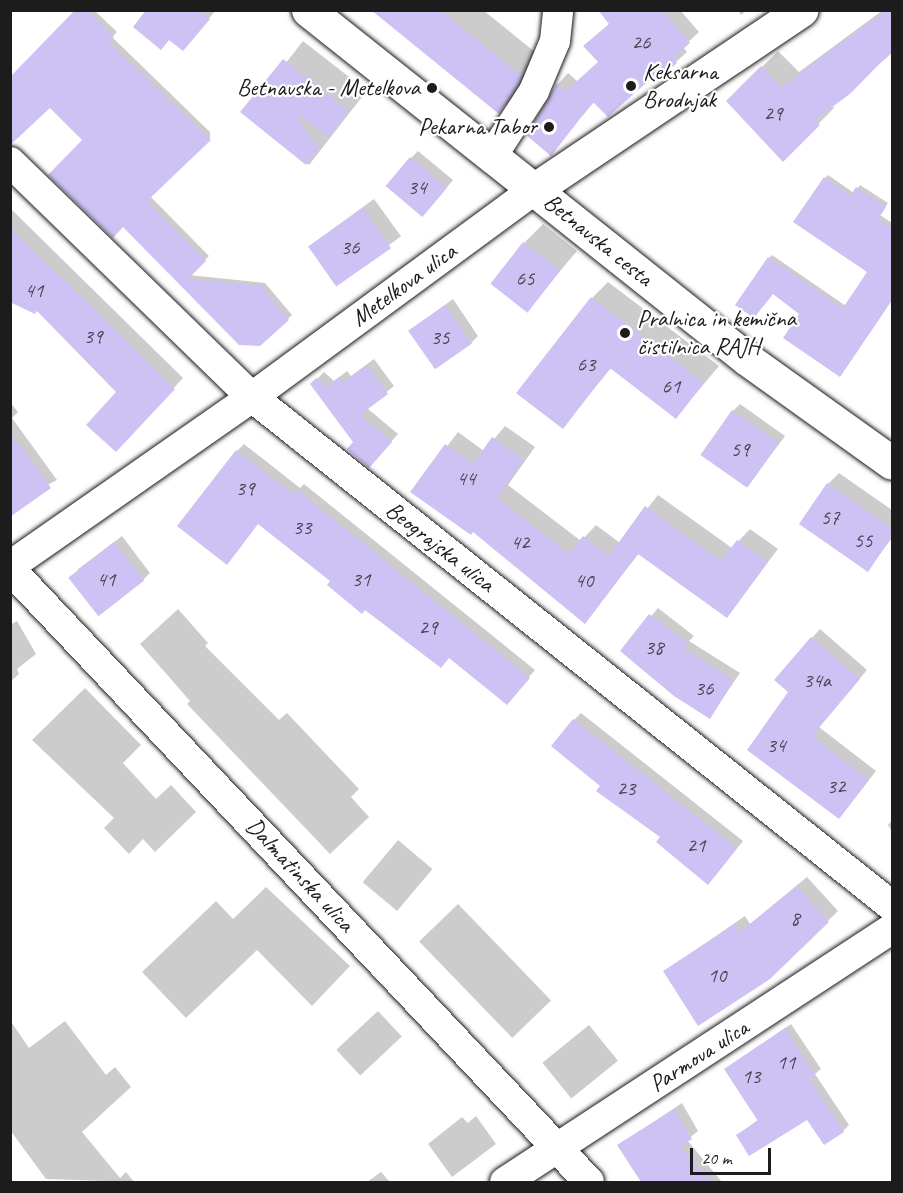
<!DOCTYPE html>
<html>
<head>
<meta charset="utf-8">
<style>
	body { margin:0 }
	#map { position:relative; width:903px; height:1193px; overflow:hidden; background:#fff; font-family:Caveat,sans-serif }
	div>[style] { position:absolute }
	[style*='--x'] { left:calc(var(--x)*1px); top:calc(var(--y)*1px); width:calc(var(--w)*1px); rotate:calc(var(--a)*1deg) }
	.shadow>* { inset:0; background:#0003; transform-origin:0 0 }
	.building>* { inset:0; background:#cec1f3; transform-origin:0 0 }
	.roads { filter:drop-shadow(0 0 2px #1c1c1c) drop-shadow(0 0 2px #1c1c1c) }
	.street>* { height:30px; margin:-15px; padding:0 15px; transform-origin:15px; border-radius:15px; background:#fff }
	.secondary>* { height:33px; margin:-16.5px; padding:0 16.5px; transform-origin:16.5px; border-radius:16.5px; background:#fff }
	.dots>* { width:16px; height:16px; translate:-50% -50%; box-sizing:border-box; border:3px solid #fff; border-radius:50% }
	span { translate:-50% -50%; white-space:nowrap; text-align:center; line-height:1.15; -webkit-text-stroke:4.5px #fff; paint-order:stroke }
	.number-label { font-size:21px; color:#484552 }
	.number-label span { -webkit-text-stroke-width:0 }
	.poi-label { font-size:24px; color:#1c1c1c }
	.left { translate:0 -50%; text-align:left }
	.right { translate:-100% -50%; text-align:right }
	.street-label { font-size:24px; color:#1c1c1c }
	.frame { position:absolute; inset:0; border:12px solid #1c1c1c; pointer-events:none }
	.scale { position:absolute; left:690px; top:1148px; width:81px; height:27px; box-sizing:border-box; border:3px solid #1c1c1c; border-top:0; padding-left:8px; font-size:18px; line-height:21px; white-space:nowrap; color:#1c1c1c; -webkit-text-stroke:4px #fff; paint-order:stroke }
</style>
</head>
<body>
<div id="map">
	<div class="shadow">
		<div style="clip-path:polygon(77px 10px,94px 10px,117px 32px,112px 37px,210px 132px,210px 139px,150px 196px,209px 256px,189px 275px,265px 283px,292px 315px,260px 345px,123px 225px,84px 140px,50px 106px,18px 138px,10px 130px)"></div>
		<div style="clip-path:polygon(148px 10px,214px 10px,215px 11px,190px 42px)"></div>
		<div style="clip-path:polygon(373px 10px,483px 10px,540px 56px,517px 93px,499px 112px)"></div>
		<div style="clip-path:polygon(600px 10px,680px 10px,699px 32px,683px 47px,687px 52px,676px 62px,595px 101px,551px 153px,558px 84px,568px 73px,577px 81px,599px 62px,611px 23px)"></div>
		<div style="clip-path:polygon(738px 10px,747px 10px,741px 15px)"></div>
		<div style="clip-path:polygon(883px 10px,892px 10px,892px 53px,832px 105px,834px 108px,783px 160px,728px 101px,778px 51px,799px 72px)"></div>
		<div style="left:303px;top:41px;width:81px;height:94px;rotate:38deg"></div>
		<div style="clip-path:polygon(418px 151px,453px 180px,430px 208px,411px 158px)"></div>
		<div style="clip-path:polygon(828px 175px,854px 193px,860px 185px,888px 203px,880px 215px,892px 223px,892px 300px,843px 372px,801px 314px,769px 258px,772px 255px,846px 306px,870px 272px,825px 178px)"></div>
		<div style="left:374px;top:199px;width:46px;height:79px;rotate:54deg"></div>
		<div style="clip-path:polygon(10px 208px,183px 378px,125px 441px,119px 392px,37px 309px,10px 296px)"></div>
		<div style="clip-path:polygon(543px 224px,577px 251px,526px 311px,524px 243px)"></div>
		<div style="clip-path:polygon(608px 282px,719px 366px,676px 417px,612px 367px,562px 427px,592px 298px)"></div>
		<div style="clip-path:polygon(453px 299px,478px 336px,471px 343px,410px 330px)"></div>
		<div style="clip-path:polygon(374px 359px,394px 386px,367px 408px,398px 434px,376px 459px,355px 442px,312px 384px,324px 372px,334px 381px,347px 371px,351px 376px)"></div>
		<div style="clip-path:polygon(10px 402px,18px 412px,12px 418px,57px 480px,10px 505px)"></div>
		<div style="clip-path:polygon(740px 404px,785px 436px,748px 486px,733px 411px)"></div>
		<div style="clip-path:polygon(505px 426px,535px 447px,508px 485px,581px 541px,596px 525px,620px 543px,658px 495px,732px 548px,750px 529px,778px 549px,727px 616px,639px 553px,585px 622px,474px 530px,412px 492px,458px 432px,484px 451px)"></div>
		<div style="clip-path:polygon(244px 444px,300px 488px,304px 484px,535px 670px,513px 696px,332px 581px,237px 451px)"></div>
		<div style="clip-path:polygon(839px 473px,892px 510px,892px 538px,868px 570px,828px 484px)"></div>
		<div style="clip-path:polygon(122px 536px,150px 573px,143px 580px,77px 570px)"></div>
		<div style="clip-path:polygon(658px 608px,694px 636px,689px 641px,740px 673px,710px 717px,622px 651px)"></div>
		<div style="clip-path:polygon(178px 609px,208px 643px,205px 646px,279px 720px,287px 713px,359px 789px,351px 797px,369px 817px,330px 854px,187px 704px,190px 701px,140px 644px)"></div>
		<div style="clip-path:polygon(17px 621px,36px 654px,17px 669px,19px 674px,10px 682px,10px 625px)"></div>
		<div style="clip-path:polygon(820px 629px,867px 670px,819px 727px,876px 771px,842px 814px,790px 692px,812px 638px)"></div>
		<div style="clip-path:polygon(85px 688px,141px 745px,123px 763px,156px 799px,171px 785px,196px 812px,155px 852px,143px 839px,129px 854px,104px 828px,114px 818px,32px 740px)"></div>
		<div style="clip-path:polygon(581px 713px,743px 841px,715px 876px,602px 786px,574px 720px)"></div>
		<div style="clip-path:polygon(892px 820px,892px 832px,888px 825px)"></div>
		<div style="left:398px;top:840px;width:45px;height:55px;rotate:40deg"></div>
		<div style="clip-path:polygon(807px 877px,838px 911px,769px 978px,665px 971px,745px 916px,750px 924px)"></div>
		<div style="clip-path:polygon(266px 887px,350px 966px,312px 1006px,257px 950px,186px 1018px,142px 972px,216px 901px,233px 919px)"></div>
		<div style="left:458px;top:904px;width:134px;height:54px;rotate:46deg"></div>
		<div style="left:378px;top:1011px;width:35px;height:57px;rotate:47deg"></div>
		<div style="clip-path:polygon(10px 1020px,29px 1048px,65px 1021px,106px 1075px,115px 1067px,131px 1087px,82px 1132px,120px 1178px,126px 1172px,134px 1182px,46px 1179px,10px 1130px)"></div>
		<div style="clip-path:polygon(791px 1024px,821px 1069px,815px 1074px,849px 1125px,843px 1131px,807px 1118px,737px 1135px,759px 1119px,726px 1069px)"></div>
		<div style="left:589px;top:1025px;width:46px;height:60px;rotate:51deg"></div>
		<div style="clip-path:polygon(682px 1103px,698px 1131px,687px 1140px,722px 1182px,649px 1182px,619px 1145px)"></div>
		<div style="clip-path:polygon(476px 1116px,496px 1144px,452px 1177px,428px 1144px,462px 1117px,468px 1123px)"></div>
		<div style="clip-path:polygon(381px 1172px,390px 1182px,367px 1182px)"></div>
	</div>
	<div class="building">
		<div style="clip-path:polygon(75px 10px,87px 10px,114px 37px,109px 42px,211px 140px,147px 201px,206px 261px,188px 279px,261px 286px,289px 320px,260px 346px,239px 345px,123px 227px,113px 238px,48px 175px,82px 140px,50px 108px,10px 145px,10px 77px)"></div>
		<div style="clip-path:polygon(146px 10px,199px 10px,210px 19px,183px 51px,169px 40px,161px 50px,133px 27px)"></div>
		<div style="clip-path:polygon(371px 10px,441px 10px,522px 76px,519px 83px,499px 114px)"></div>
		<div style="clip-path:polygon(598px 10px,662px 10px,690px 43px,673px 58px,677px 63px,659px 79px,655px 75px,608px 117px,593px 102px,551px 156px,526px 135px,557px 83px,566px 91px,598px 62px,583px 46px,609px 24px)"></div>
		<div style="clip-path:polygon(886px 10px,892px 10px,892px 51px,851px 93px,815px 120px,820px 125px,783px 162px,726px 101px,761px 66px,782px 87px)"></div>
		<div style="clip-path:polygon(283px 59px,349px 111px,328px 138px,301px 116px,298px 119px,319px 148px,306px 165px,240px 112px)"></div>
		<div style="left:410px;top:157px;width:48px;height:38px;rotate:40deg"></div>
		<div style="clip-path:polygon(824px 177px,850px 196px,856px 187px,886px 207px,878px 219px,892px 228px,892px 300px,840px 377px,783px 338px,799px 314px,773px 294px,754px 318px,735px 305px,768px 257px,843px 308px,867px 272px,793px 222px)"></div>
		<div style="left:363px;top:208px;width:49px;height:67px;rotate:55deg"></div>
		<div style="clip-path:polygon(10px 227px,175px 389px,116px 452px,86px 425px,116px 392px,37px 311px,35px 314px,10px 302px)"></div>
		<div style="left:523px;top:242px;width:47px;height:53px;rotate:38deg"></div>
		<div style="clip-path:polygon(591px 297px,704px 383px,676px 419px,610px 368px,563px 429px,516px 393px)"></div>
		<div style="left:445px;top:305px;width:47px;height:45px;rotate:55deg"></div>
		<div style="clip-path:polygon(367px 365px,388px 394px,360px 415px,392px 442px,369px 468px,347px 449px,353px 442px,310px 384px,316px 378px,326px 387px,339px 377px,343px 382px)"></div>
		<div style="left:732px;top:410px;width:57px;height:55px;rotate:35deg"></div>
		<div style="clip-path:polygon(10px 432px,51px 488px,10px 517px)"></div>
		<div style="clip-path:polygon(492px 437px,524px 460px,497px 498px,569px 554px,583px 536px,609px 556px,645px 506px,721px 561px,737px 540px,768px 562px,727px 618px,638px 554px,585px 624px,473px 532px,471px 535px,410px 492px,445px 444px,473px 464px)"></div>
		<div style="clip-path:polygon(236px 450px,293px 494px,296px 489px,530px 678px,507px 705px,449px 658px,441px 668px,365px 610px,362px 614px,327px 585px,330px 581px,258px 524px,227px 565px,177px 526px)"></div>
		<div style="clip-path:polygon(827px 483px,892px 528px,892px 536px,868px 572px,799px 524px)"></div>
		<div style="left:114px;top:542px;width:49px;height:58px;rotate:52deg"></div>
		<div style="clip-path:polygon(649px 614px,688px 643px,684px 649px,734px 680px,710px 719px,674px 696px,620px 651px)"></div>
		<div style="clip-path:polygon(811px 637px,860px 679px,812px 736px,869px 780px,839px 819px,747px 750px,788px 692px,774px 680px)"></div>
		<div style="clip-path:polygon(573px 719px,737px 848px,708px 885px,656px 842px,660px 837px,596px 791px,600px 786px,551px 746px)"></div>
		<div style="clip-path:polygon(797px 886px,829px 922px,770px 979px,698px 1026px,663px 971px,735px 924px,740px 932px)"></div>
		<div style="clip-path:polygon(785px 1028px,816px 1076px,810px 1080px,844px 1132px,824px 1145px,807px 1120px,749px 1156px,736px 1135px,758px 1121px,724px 1069px)"></div>
		<div style="clip-path:polygon(674px 1109px,692px 1139px,680px 1146px,712px 1182px,641px 1182px,617px 1145px)"></div>
	</div>
	<div class="roads">
		<div class="street">
			<div style="--x:492;--y:156;--w:77;--a:-57.1"></div>
			<div style="--x:534;--y:91;--w:54;--a:-67.2"></div>
			<div style="--x:555;--y:41;--w:31;--a:-84"></div>
			<div style="--x:10;--y:162;--w:337;--a:44.2"></div>
			<div style="--x:252;--y:397;--w:818;--a:38.5"></div>
			<div style="--x:10;--y:566;--w:295;--a:-34.9"></div>
			<div style="--x:252;--y:397;--w:351;--a:-36.3"></div>
			<div style="--x:10;--y:569;--w:843;--a:46.63"></div>
			<div style="--x:505;--y:1182;--w:462;--a:-33.2"></div>
		</div>
		<div class="secondary">
			<div style="--x:308;--y:10;--w:561;--a:38.48"></div>
			<div style="--x:747;--y:359;--w:178;--a:35.6"></div>
			<div style="--x:535;--y:189;--w:321;--a:-33.9"></div>
		</div>
	</div>
	<div class="dots">
		<div style="left:631px;top:86px;background:#1c1c1c"></div>
		<div style="left:432px;top:88px;background:#1c1c1c"></div>
		<div style="left:549px;top:127px;background:#1c1c1c"></div>
		<div style="left:625px;top:333px;background:#1c1c1c"></div>
	</div>
	<div class="number-label">
		<span style="left:641px;top:42px">26</span>
		<span style="left:773px;top:113px">29</span>
		<span style="left:417px;top:187px">34</span>
		<span style="left:350px;top:247px">36</span>
		<span style="left:525px;top:278px">65</span>
		<span style="left:34px;top:290px">41</span>
		<span style="left:93px;top:336px">39</span>
		<span style="left:440px;top:337px">35</span>
		<span style="left:586px;top:364px">63</span>
		<span style="left:671px;top:386px">61</span>
		<span style="left:740px;top:449px">59</span>
		<span style="left:466px;top:478px">44</span>
		<span style="left:245px;top:488px">39</span>
		<span style="left:830px;top:517px">57</span>
		<span style="left:302px;top:527px">33</span>
		<span style="left:863px;top:540px">55</span>
		<span style="left:520px;top:542px">42</span>
		<span style="left:106px;top:579px">41</span>
		<span style="left:361px;top:579px">31</span>
		<span style="left:584px;top:580px">40</span>
		<span style="left:428px;top:627px">29</span>
		<span style="left:654px;top:647px">38</span>
		<span style="left:817px;top:680px">34a</span>
		<span style="left:704px;top:688px">36</span>
		<span style="left:776px;top:745px">34</span>
		<span style="left:836px;top:786px">32</span>
		<span style="left:626px;top:788px">23</span>
		<span style="left:696px;top:845px">21</span>
		<span style="left:795px;top:918px">8</span>
		<span style="left:717px;top:975px">10</span>
		<span style="left:786px;top:1062px">11</span>
		<span style="left:751px;top:1076px">13</span>
	</div>
	<div class="poi-label">
		<span class="left" style="left:643px;top:86px">Keksarna<br>Brodnjak</span>
		<span class="right" style="left:420px;top:88px">Betnavska - Metelkova</span>
		<span class="right" style="left:537px;top:127px">Pekarna Tabor</span>
		<span class="left" style="left:637px;top:333px">Pralnica in kemična<br>čistilnica RAJH</span>
	</div>
	<div class="street-label">
		<span style="left:598px;top:240px;rotate:39deg">Betnavska cesta</span>
		<span style="left:404px;top:285px;rotate:-36deg">Metelkova ulica</span>
		<span style="left:440px;top:547px;rotate:38deg">Beograjska ulica</span>
		<span style="left:300px;top:875px;rotate:47deg">Dalmatinska ulica</span>
		<span style="left:699px;top:1056px;rotate:-33deg">Parmova ulica</span>
	</div>
	<div class="frame"></div>
	<div class="scale">20 m</div>
</div>
</body>
</html>
